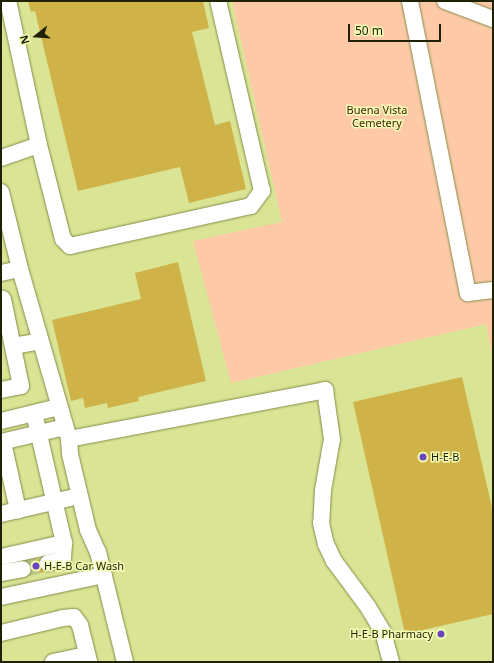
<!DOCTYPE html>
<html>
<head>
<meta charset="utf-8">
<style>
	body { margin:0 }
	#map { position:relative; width:494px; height:663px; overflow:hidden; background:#e6efa8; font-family:"Noto Sans",sans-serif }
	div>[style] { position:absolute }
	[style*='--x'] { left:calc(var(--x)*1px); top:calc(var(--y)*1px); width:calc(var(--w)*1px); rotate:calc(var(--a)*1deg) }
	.built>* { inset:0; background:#dae495 }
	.green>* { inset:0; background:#fdc9a7 }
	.building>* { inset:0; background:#cfb348 }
	.minor-tunnel>* { height:16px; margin-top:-8px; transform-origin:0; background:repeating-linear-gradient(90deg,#bec687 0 16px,transparent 0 24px) }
	.roads { filter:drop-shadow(0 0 1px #858c49) drop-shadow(0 0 1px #858c49) }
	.minor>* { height:16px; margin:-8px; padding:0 8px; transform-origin:8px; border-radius:8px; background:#fff }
	.dots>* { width:11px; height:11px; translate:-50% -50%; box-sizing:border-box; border:2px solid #f3fcb5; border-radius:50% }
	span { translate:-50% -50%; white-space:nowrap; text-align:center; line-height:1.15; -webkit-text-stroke:3px #f3fcb5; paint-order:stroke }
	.park-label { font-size:11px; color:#452309 }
	.poi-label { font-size:11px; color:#1f2105 }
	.left { translate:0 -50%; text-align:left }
	.right { translate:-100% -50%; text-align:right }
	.frame { position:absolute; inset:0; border:2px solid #1f2105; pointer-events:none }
	.north { position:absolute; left:16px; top:16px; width:40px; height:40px; -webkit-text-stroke:3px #f3fcb5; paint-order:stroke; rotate:253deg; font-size:11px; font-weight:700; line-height:16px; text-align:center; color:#1f2105 }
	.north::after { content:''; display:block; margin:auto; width:14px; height:18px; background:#1f2105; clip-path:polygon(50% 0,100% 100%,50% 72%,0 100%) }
	.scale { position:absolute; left:348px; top:24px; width:93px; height:18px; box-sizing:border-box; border:2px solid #1f2105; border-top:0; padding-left:5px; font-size:12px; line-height:14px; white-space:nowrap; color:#1f2105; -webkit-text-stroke:3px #f3fcb5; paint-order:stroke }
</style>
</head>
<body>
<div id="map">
	<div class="built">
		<div style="clip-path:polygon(1px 1px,232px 1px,282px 222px,231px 383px,486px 324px,493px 360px,493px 662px,1px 662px)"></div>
	</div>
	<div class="green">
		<div style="clip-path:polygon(232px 1px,493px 1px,493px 360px,486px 324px,231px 383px,193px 241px,282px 222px)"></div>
	</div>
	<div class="building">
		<div style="clip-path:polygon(28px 1px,203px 1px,209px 28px,192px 32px,215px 125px,230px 121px,246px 189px,189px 203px,180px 167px,78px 191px,35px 11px,31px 12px)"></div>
		<div style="clip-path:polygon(178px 262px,206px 381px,138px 397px,139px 401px,108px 408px,107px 403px,85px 408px,83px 398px,71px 401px,52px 320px,141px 299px,135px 273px)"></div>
		<div style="clip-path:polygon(462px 377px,493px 512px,493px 614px,405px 634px,353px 402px)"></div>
		<div style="clip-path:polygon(40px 559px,39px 566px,45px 572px,30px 575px,32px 568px,28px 561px)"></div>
	</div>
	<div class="minor-tunnel">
		<div style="--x:23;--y:569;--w:26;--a:-13"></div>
	</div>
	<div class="roads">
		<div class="minor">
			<div style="--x:410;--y:1;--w:298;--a:78.8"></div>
			<div style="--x:468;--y:293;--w:25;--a:-7"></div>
			<div style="--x:445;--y:1;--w:51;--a:20.6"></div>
			<div style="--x:39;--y:145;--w:97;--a:75.7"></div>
			<div style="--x:63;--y:239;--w:10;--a:45"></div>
			<div style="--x:70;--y:246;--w:185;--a:-12.5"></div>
			<div style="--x:251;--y:206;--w:19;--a:-54"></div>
			<div style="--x:262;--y:191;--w:195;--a:-103"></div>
			<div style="--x:1;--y:158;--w:40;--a:-18.9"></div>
			<div style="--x:39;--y:145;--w:147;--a:-102.1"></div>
			<div style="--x:1;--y:192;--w:79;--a:76.1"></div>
			<div style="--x:20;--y:269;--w:177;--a:73.9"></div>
			<div style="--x:69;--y:439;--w:15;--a:86"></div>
			<div style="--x:70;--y:454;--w:61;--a:76.7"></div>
			<div style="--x:84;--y:513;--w:17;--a:77"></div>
			<div style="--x:88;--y:530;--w:24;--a:66"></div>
			<div style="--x:98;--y:552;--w:113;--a:76.2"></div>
			<div style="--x:1;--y:273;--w:19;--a:-12"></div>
			<div style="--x:13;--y:346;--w:27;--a:-10"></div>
			<div style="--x:1;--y:390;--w:20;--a:-11"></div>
			<div style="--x:21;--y:386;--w:89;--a:-101.7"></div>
			<div style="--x:1;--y:421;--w:60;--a:-13.6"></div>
			<div style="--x:69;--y:439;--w:261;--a:-10.8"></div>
			<div style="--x:325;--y:390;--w:49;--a:81.9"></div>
			<div style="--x:332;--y:439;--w:52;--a:100"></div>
			<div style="--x:323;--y:490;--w:33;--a:93"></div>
			<div style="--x:321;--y:523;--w:22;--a:77"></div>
			<div style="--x:326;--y:544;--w:19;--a:65"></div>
			<div style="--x:334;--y:561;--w:57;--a:53.5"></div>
			<div style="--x:368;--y:607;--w:29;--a:59"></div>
			<div style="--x:383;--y:632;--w:31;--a:75"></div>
			<div style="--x:1;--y:442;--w:66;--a:-13.2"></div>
			<div style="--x:4;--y:447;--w:65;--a:77.5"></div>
			<div style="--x:1;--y:514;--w:80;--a:-13"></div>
			<div style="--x:1;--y:557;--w:65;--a:-12.5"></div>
			<div style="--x:64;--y:543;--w:133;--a:-103"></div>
			<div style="--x:48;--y:563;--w:13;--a:-13"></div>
			<div style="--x:61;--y:560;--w:3;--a:-45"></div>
			<div style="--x:63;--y:558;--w:15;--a:-86"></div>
			<div style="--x:1;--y:573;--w:22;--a:-10"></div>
			<div style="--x:1;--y:597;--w:105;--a:-12.1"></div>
			<div style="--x:1;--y:633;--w:64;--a:-13.6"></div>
			<div style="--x:63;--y:618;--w:11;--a:-5"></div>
			<div style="--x:74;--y:617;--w:10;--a:53"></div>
			<div style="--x:80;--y:625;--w:38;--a:76"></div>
			<div style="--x:53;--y:662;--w:35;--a:-12"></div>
		</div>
	</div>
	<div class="dots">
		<div style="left:423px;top:457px;background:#6c44bd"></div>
		<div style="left:36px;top:566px;background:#6c44bd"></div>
		<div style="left:441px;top:634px;background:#6c44bd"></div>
	</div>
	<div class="park-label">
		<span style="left:377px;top:117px">Buena Vista<br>Cemetery</span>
	</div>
	<div class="poi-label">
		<span class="left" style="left:431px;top:457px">H-E-B</span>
		<span class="left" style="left:44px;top:566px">H-E-B Car Wash</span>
		<span class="right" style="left:433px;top:634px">H-E-B Pharmacy</span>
	</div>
	<div class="frame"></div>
	<div class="north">N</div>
	<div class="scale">50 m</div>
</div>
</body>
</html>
